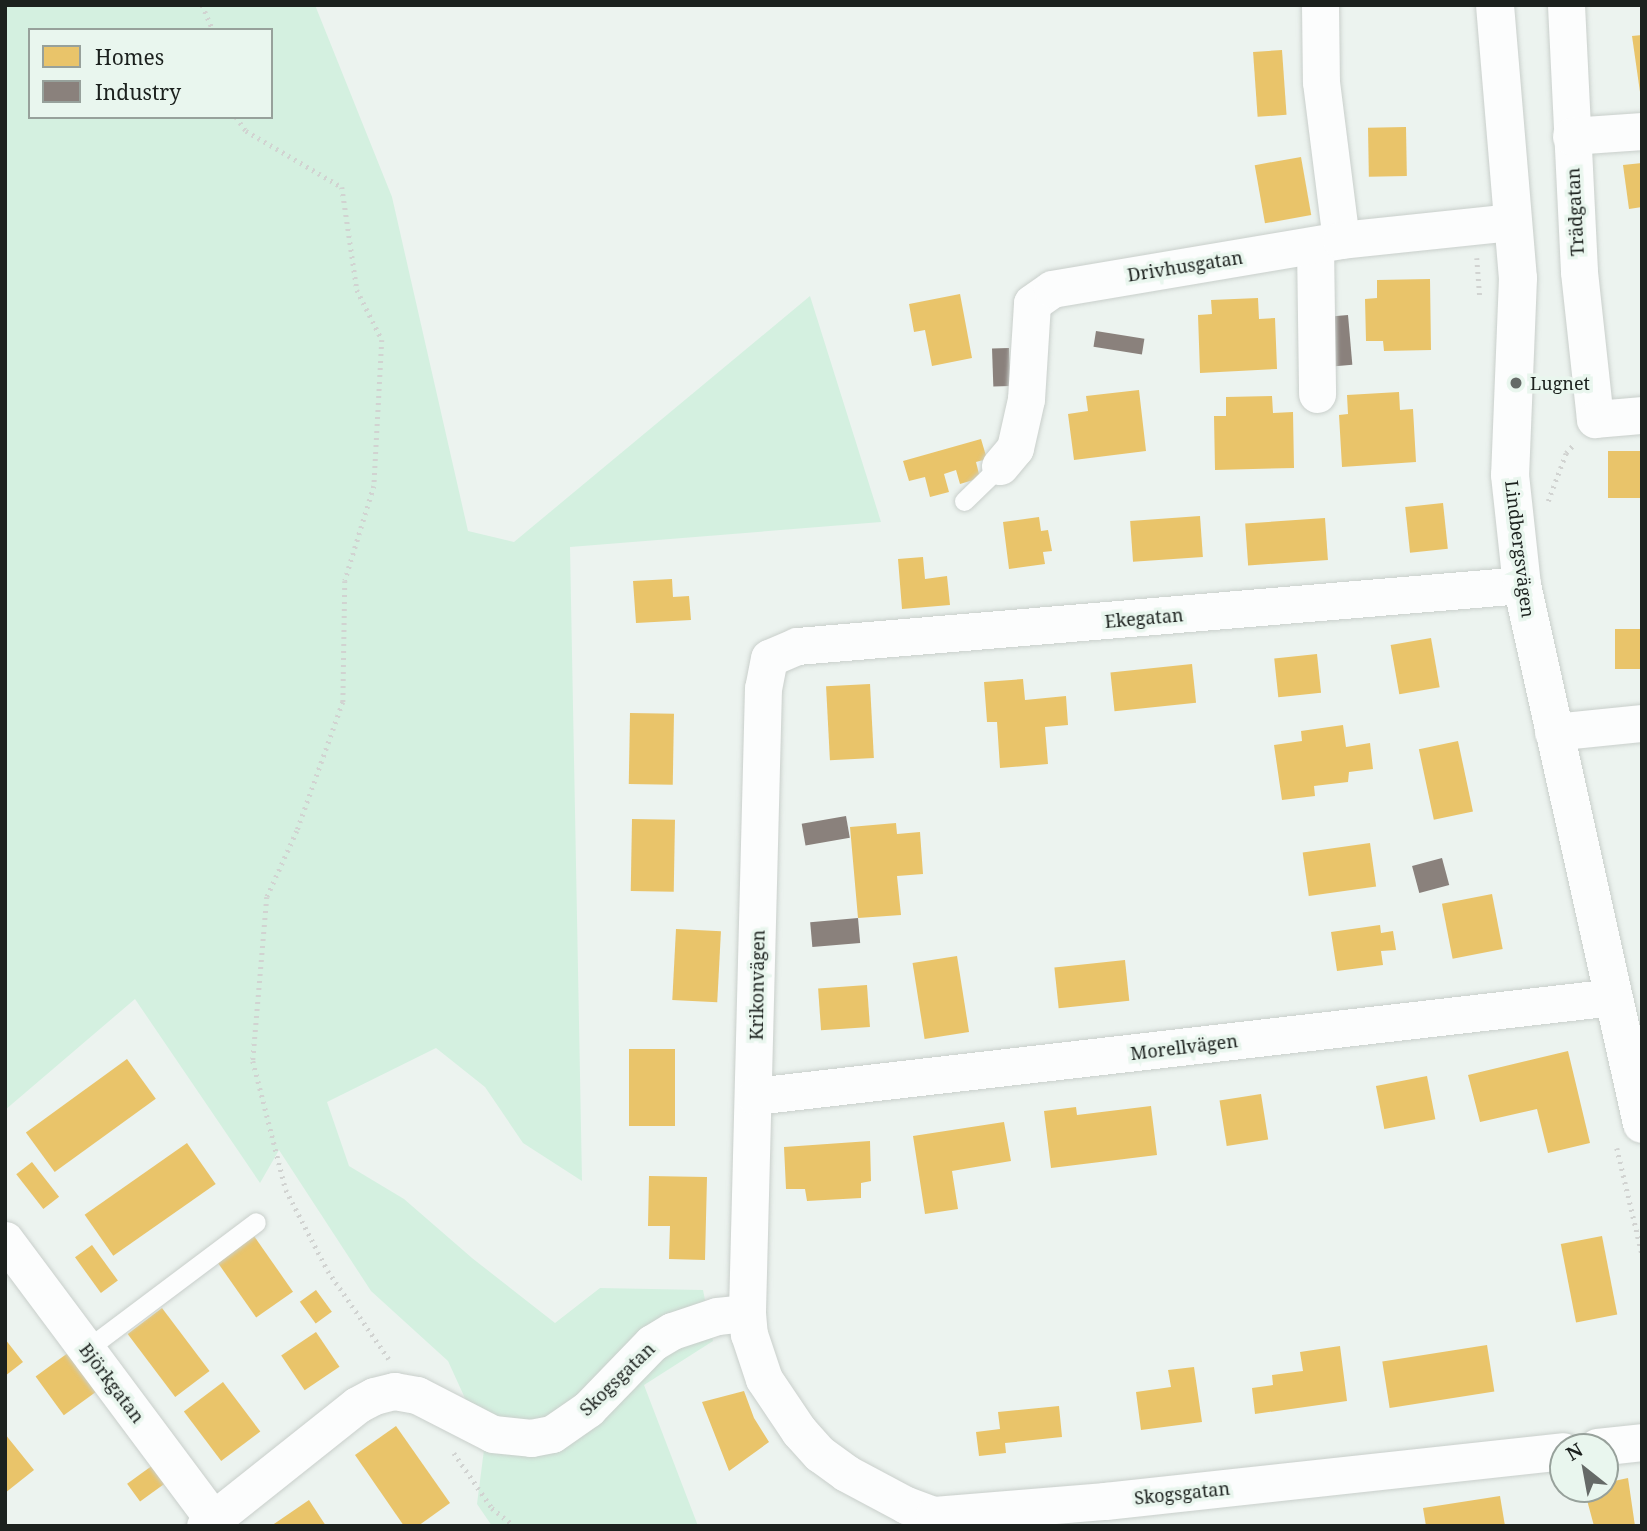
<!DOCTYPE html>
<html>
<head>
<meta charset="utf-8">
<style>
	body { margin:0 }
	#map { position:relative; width:1647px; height:1531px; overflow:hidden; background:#ecf3ef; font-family:"Noto Serif",serif }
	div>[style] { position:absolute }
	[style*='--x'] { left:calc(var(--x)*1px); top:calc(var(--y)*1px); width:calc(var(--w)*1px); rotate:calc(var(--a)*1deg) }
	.green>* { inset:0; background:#d4f0e0 }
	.homes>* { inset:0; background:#e9c46a; transform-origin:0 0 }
	.industry>* { inset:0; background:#8a817c; transform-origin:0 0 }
	.path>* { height:4.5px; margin-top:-2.25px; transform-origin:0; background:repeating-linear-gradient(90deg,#d1d3d1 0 2px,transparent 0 7px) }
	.roads { filter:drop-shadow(0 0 2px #c9cfcb) drop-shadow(0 0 2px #c9cfcb) }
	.service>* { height:19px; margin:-9.5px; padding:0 9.5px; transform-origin:9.5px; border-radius:9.5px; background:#fcfdfd }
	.minor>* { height:37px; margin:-18.5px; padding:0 18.5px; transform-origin:18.5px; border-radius:18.5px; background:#fcfdfd }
	.tertiary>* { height:38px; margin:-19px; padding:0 19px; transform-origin:19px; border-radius:19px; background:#fcfdfd }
	.dots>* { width:19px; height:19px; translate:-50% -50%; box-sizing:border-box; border:4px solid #e9f6ee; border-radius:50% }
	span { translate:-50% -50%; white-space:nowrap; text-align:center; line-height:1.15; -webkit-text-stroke:7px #e9f6ee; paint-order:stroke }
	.street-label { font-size:18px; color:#1c211e }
	.poi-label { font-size:18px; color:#1c211e }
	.left { translate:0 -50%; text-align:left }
	.frame { position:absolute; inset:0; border:7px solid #1c211e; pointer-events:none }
	.legend { position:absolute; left:28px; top:28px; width:245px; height:91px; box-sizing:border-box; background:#e9f6ee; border:2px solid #97a19b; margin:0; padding:9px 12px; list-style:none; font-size:21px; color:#1c211e }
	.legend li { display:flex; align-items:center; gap:14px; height:35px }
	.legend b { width:35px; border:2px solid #97a19b }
	.north { position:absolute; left:1549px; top:1433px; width:70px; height:70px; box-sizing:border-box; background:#e9f6ee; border:2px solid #97a19b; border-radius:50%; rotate:329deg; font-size:19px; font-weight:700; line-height:28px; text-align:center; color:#1c211e }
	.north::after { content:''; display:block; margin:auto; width:24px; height:32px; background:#656a67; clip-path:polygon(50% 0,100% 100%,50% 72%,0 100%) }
</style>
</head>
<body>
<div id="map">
	<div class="green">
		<div style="clip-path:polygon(evenodd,5px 5px,315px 5px,392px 197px,468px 531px,514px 542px,810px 296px,881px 522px,570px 547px,582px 1181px,523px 1143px,485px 1087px,436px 1048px,327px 1102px,349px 1166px,404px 1199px,472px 1258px,555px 1323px,600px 1288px,703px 1290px,713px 1341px,644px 1385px,698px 1526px,492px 1526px,477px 1504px,485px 1442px,448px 1361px,371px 1291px,279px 1150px,260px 1183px,135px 999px,5px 1110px,5px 5px,30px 30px,271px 30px,271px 117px,30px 117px,30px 30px)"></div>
	</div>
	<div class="homes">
		<div style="clip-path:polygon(1642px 35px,1642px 92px,1640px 92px,1632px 36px)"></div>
		<div style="left:1282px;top:50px;width:65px;height:29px;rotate:86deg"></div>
		<div style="left:1406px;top:127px;width:49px;height:38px;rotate:89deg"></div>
		<div style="left:1301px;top:157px;width:59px;height:47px;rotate:80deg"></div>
		<div style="clip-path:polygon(1642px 163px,1642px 207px,1629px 209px,1623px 165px)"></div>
		<div style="clip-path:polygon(1430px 279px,1431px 350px,1384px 351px,1383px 341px,1366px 341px,1365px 299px,1377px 298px,1377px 280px)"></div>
		<div style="clip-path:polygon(960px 294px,972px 358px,932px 366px,925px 330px,914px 332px,909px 304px)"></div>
		<div style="clip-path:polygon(1258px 298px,1259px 319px,1275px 318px,1277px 369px,1200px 373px,1198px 315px,1212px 314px,1211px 300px)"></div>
		<div style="clip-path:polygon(1139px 390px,1146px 451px,1074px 460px,1068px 414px,1088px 411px,1086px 396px)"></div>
		<div style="clip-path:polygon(1399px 392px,1400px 410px,1413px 409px,1416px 462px,1342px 467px,1339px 415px,1348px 414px,1347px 395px)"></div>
		<div style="clip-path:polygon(1272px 396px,1273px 413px,1293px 412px,1294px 468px,1215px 470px,1214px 416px,1226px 416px,1226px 397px)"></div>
		<div style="clip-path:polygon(981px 439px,987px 459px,976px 462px,980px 478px,960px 484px,956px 470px,944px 474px,949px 492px,930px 497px,925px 477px,909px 481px,903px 461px)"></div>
		<div style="left:1642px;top:451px;width:47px;height:34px;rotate:90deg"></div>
		<div style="left:1443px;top:503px;width:46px;height:38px;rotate:84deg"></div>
		<div style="left:1200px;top:516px;width:41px;height:70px;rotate:86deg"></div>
		<div style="clip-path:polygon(1039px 517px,1041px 531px,1048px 530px,1052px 551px,1043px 552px,1045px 564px,1009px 569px,1003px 522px)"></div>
		<div style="left:1325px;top:518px;width:42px;height:80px;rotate:86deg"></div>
		<div style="clip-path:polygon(923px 557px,925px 579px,947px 576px,950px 605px,902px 609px,898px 559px)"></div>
		<div style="clip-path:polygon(672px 579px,673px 597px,689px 596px,691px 620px,636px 623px,633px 581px)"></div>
		<div style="left:1642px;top:629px;width:40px;height:27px;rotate:90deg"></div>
		<div style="left:1431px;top:638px;width:50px;height:41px;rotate:80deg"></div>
		<div style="left:1317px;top:654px;width:39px;height:43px;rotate:84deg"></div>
		<div style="left:1192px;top:664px;width:39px;height:82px;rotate:84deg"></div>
		<div style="clip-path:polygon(1023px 679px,1025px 700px,1066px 696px,1068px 725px,1045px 727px,1048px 764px,1000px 768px,997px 722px,987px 722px,984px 682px)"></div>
		<div style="left:870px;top:684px;width:74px;height:44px;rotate:87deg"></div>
		<div style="left:630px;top:713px;width:44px;height:71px;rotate:1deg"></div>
		<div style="clip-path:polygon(1343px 725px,1346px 747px,1370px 743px,1373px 769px,1349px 772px,1348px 782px,1314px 786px,1315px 796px,1282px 800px,1274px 745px,1302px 741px,1301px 731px)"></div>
		<div style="left:1458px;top:741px;width:72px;height:40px;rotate:78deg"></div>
		<div style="left:632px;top:819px;width:43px;height:72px;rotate:1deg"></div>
		<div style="clip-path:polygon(896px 823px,897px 834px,920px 832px,923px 874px,897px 876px,901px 915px,858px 918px,850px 827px)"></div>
		<div style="left:1370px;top:843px;width:44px;height:68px;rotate:82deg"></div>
		<div style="left:1492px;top:894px;width:56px;height:51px;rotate:79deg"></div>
		<div style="clip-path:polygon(1380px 925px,1381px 933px,1393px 931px,1396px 950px,1381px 951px,1383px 965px,1337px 971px,1331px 932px)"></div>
		<div style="left:676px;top:929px;width:45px;height:71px;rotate:3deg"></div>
		<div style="left:957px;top:956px;width:77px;height:45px;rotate:81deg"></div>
		<div style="left:1125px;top:960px;width:41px;height:71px;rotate:84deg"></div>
		<div style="left:867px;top:985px;width:42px;height:49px;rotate:86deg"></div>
		<div style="left:629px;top:1049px;width:46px;height:77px"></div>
		<div style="clip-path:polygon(1568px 1051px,1590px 1143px,1548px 1153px,1537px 1109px,1480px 1122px,1468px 1075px)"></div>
		<div style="left:127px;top:1059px;width:49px;height:125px;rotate:54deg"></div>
		<div style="left:1427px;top:1076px;width:44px;height:52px;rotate:79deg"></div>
		<div style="left:1261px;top:1094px;width:46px;height:42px;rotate:81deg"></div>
		<div style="clip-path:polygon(1151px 1106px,1157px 1155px,1051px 1168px,1044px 1111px,1076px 1107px,1077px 1115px)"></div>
		<div style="clip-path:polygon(1004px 1122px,1011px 1161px,952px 1171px,958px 1209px,925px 1214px,913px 1136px)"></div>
		<div style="clip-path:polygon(870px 1141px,871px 1181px,861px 1183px,861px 1198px,807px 1201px,805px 1189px,786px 1189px,784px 1147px)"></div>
		<div style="left:187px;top:1143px;width:50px;height:125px;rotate:55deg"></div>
		<div style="left:32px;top:1162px;width:44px;height:20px;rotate:52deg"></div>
		<div style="clip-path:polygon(649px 1176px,707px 1177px,705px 1260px,669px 1259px,670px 1226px,648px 1226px)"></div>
		<div style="left:254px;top:1236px;width:68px;height:45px;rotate:55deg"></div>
		<div style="left:1602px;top:1236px;width:80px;height:42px;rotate:79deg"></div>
		<div style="left:92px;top:1245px;width:44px;height:21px;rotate:54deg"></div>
		<div style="left:316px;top:1290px;width:27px;height:20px;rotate:54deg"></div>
		<div style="left:162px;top:1308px;width:79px;height:43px;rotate:53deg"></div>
		<div style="left:316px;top:1332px;width:42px;height:42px;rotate:56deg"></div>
		<div style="clip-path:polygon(5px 1339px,23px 1362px,5px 1376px)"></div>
		<div style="left:1487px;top:1345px;width:47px;height:106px;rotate:81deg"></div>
		<div style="clip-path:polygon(1340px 1346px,1347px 1401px,1255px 1414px,1252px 1388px,1273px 1385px,1272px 1375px,1303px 1371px,1300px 1352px)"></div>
		<div style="left:72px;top:1350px;width:48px;height:45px;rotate:54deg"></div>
		<div style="clip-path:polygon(1194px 1367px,1202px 1422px,1141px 1430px,1136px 1392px,1171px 1387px,1168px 1370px)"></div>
		<div style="left:223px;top:1382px;width:62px;height:49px;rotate:53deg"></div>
		<div style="clip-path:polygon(744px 1391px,754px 1418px,769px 1442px,729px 1471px,702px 1402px)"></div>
		<div style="clip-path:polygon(1059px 1406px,1062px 1437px,1005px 1443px,1006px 1453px,979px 1456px,976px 1432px,1000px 1429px,998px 1412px)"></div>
		<div style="clip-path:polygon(396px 1426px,450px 1503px,418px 1526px,404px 1526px,355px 1455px)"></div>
		<div style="clip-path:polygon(5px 1434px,34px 1470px,5px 1493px)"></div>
		<div style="left:153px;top:1465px;width:22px;height:32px;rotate:54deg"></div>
		<div style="clip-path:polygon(1628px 1478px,1635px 1526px,1594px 1526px,1584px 1489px,1605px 1489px,1605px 1483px)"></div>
		<div style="clip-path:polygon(1500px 1496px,1505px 1526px,1426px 1526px,1423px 1508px)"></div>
		<div style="clip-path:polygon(309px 1500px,326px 1526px,271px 1526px)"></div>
	</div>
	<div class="industry">
		<div style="left:1348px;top:315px;width:50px;height:23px;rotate:85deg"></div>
		<div style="left:1096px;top:331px;width:49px;height:16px;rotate:9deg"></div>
		<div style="left:1009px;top:348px;width:38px;height:17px;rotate:88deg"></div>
		<div style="left:846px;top:816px;width:22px;height:45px;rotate:80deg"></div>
		<div style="left:1442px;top:858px;width:28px;height:31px;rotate:75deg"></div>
		<div style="left:858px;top:918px;width:25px;height:48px;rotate:85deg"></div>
	</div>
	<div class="path">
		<div style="--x:202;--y:5;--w:27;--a:66"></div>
		<div style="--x:236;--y:117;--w:17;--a:54"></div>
		<div style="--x:246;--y:131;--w:111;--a:30.3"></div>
		<div style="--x:342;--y:187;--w:104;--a:81.7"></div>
		<div style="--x:357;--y:290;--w:56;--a:63.4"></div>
		<div style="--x:382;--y:340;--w:146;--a:93.1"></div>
		<div style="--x:374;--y:486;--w:99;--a:107"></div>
		<div style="--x:345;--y:581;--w:121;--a:90.9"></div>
		<div style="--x:343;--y:702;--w:137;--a:109.6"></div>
		<div style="--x:297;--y:831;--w:72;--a:114.4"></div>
		<div style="--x:267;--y:897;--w:165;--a:94.9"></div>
		<div style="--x:253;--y:1061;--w:133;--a:75.7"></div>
		<div style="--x:286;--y:1190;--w:91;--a:62.6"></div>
		<div style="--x:328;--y:1271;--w:107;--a:55.3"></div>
		<div style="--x:1477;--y:258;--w:40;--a:85.7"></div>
		<div style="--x:1548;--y:501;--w:51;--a:-69.4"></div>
		<div style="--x:1566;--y:453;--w:13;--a:-48"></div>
		<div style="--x:1617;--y:1148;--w:109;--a:76.7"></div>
		<div style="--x:454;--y:1453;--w:67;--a:55.4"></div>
		<div style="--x:492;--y:1508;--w:28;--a:39"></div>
	</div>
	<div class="roads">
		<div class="service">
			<div style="--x:964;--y:501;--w:50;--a:-44.2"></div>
			<div style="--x:87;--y:1349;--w:211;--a:-36.9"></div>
		</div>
		<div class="minor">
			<div style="--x:1320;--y:5;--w:77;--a:89.3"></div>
			<div style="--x:1321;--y:82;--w:159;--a:82.8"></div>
			<div style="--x:1566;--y:5;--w:267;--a:87.2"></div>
			<div style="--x:1579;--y:272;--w:148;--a:83.8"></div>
			<div style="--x:1595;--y:419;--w:47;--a:-4.9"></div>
			<div style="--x:1571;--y:136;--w:71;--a:-4"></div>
			<div style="--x:1315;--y:245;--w:149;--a:89.2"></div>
			<div style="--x:1000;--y:466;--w:23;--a:-50"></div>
			<div style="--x:1015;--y:448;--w:50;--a:-77.3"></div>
			<div style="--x:1026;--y:399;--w:96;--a:-86.4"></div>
			<div style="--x:1032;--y:303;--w:24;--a:-35"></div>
			<div style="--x:1052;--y:289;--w:293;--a:-9.6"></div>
			<div style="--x:1341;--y:240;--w:171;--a:-6"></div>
			<div style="--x:1522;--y:585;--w:728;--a:175.19"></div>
			<div style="--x:797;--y:646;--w:30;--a:157"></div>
			<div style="--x:769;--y:658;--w:31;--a:101"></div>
			<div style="--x:763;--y:688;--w:625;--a:91.47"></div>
			<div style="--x:747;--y:1313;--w:21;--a:85"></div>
			<div style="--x:749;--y:1334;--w:47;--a:71.6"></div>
			<div style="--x:764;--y:1379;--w:63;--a:56.1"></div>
			<div style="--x:799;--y:1431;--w:31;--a:48"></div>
			<div style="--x:820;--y:1454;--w:32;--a:36"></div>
			<div style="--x:846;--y:1473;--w:68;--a:28.1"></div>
			<div style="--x:906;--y:1505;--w:30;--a:20"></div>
			<div style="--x:934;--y:1515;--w:172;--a:-4.7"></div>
			<div style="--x:1105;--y:1501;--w:461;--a:-6.2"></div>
			<div style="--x:1553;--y:732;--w:89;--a:-5.8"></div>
			<div style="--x:755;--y:1096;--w:864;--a:-6.58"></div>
			<div style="--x:5;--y:1240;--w:357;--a:53.3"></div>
			<div style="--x:1597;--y:1447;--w:45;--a:-6.3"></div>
			<div style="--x:205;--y:1526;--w:194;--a:-38.5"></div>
			<div style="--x:357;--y:1405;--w:19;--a:-28"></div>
			<div style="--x:374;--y:1396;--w:21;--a:-14"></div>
			<div style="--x:394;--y:1391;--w:23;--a:10"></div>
			<div style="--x:417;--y:1395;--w:85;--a:27.2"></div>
			<div style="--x:493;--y:1434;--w:38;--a:6"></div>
			<div style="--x:531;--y:1438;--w:21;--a:-11"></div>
			<div style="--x:552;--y:1434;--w:44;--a:-34.8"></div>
			<div style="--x:588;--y:1409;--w:92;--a:-45.9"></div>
			<div style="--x:652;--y:1343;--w:23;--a:-31"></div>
			<div style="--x:672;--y:1331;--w:47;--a:-18.4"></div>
			<div style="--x:717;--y:1316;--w:30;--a:-6"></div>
		</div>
		<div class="tertiary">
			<div style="--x:1495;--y:5;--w:274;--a:85.2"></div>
			<div style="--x:1518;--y:278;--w:197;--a:92.3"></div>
			<div style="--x:1510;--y:475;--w:111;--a:83.8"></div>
			<div style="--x:1522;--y:585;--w:552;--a:77.45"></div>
		</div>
	</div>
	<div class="dots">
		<div style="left:1516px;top:383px;background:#656a67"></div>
	</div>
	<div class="street-label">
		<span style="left:1575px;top:212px;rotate:-93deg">Trädgatan</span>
		<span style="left:1185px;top:266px;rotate:-9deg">Drivhusgatan</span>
		<span style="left:1520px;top:549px;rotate:83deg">Lindbergsvägen</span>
		<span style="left:1144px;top:618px;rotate:-5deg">Ekegatan</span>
		<span style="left:757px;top:985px;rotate:-89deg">Krikonvägen</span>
		<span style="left:1184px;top:1047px;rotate:-7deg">Morellvägen</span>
		<span style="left:617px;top:1379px;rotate:-44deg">Skogsgatan</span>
		<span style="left:112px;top:1383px;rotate:53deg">Björkgatan</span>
		<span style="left:1182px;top:1493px;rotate:-6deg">Skogsgatan</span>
	</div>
	<div class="poi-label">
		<span class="left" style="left:1530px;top:383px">Lugnet</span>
	</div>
	<div class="frame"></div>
	<ul class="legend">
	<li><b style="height:19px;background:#e9c46a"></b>Homes</li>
	<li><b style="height:19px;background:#8a817c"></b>Industry</li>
	</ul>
	<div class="north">N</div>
</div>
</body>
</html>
